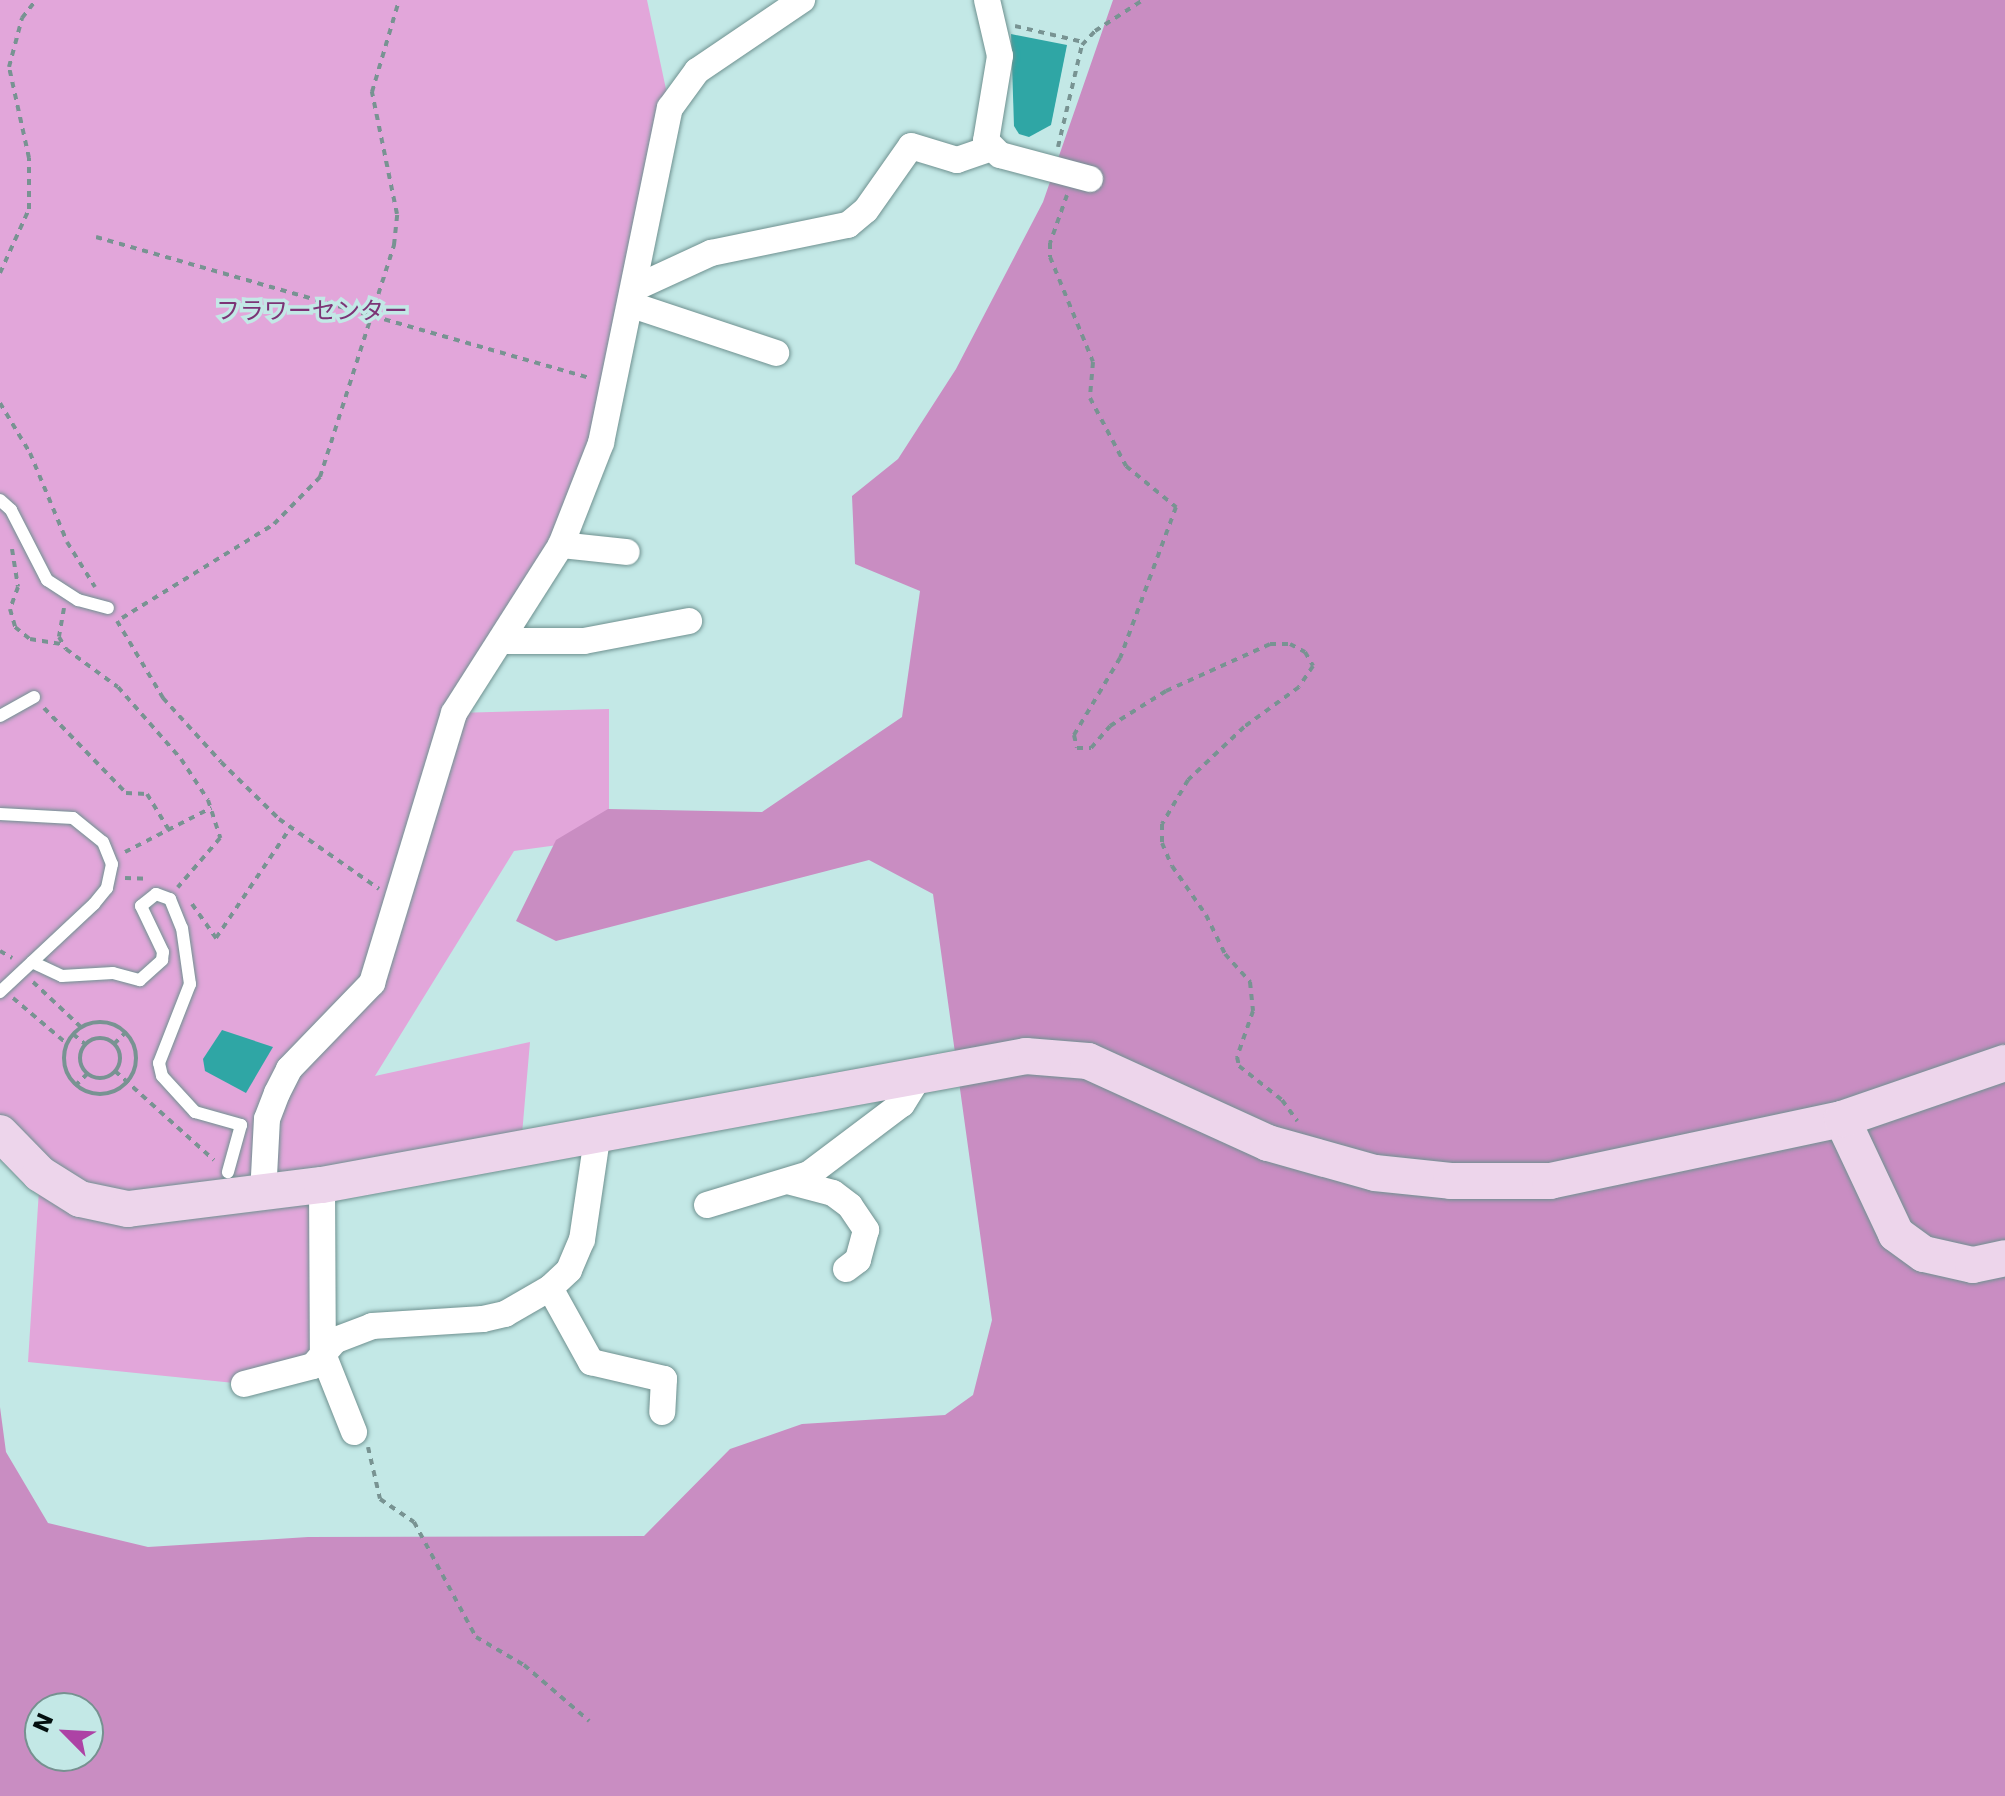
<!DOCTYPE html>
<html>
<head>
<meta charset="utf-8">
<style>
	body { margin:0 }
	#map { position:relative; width:2005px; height:1796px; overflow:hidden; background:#c3e8e6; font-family:"DejaVu Sans","Noto Sans JP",sans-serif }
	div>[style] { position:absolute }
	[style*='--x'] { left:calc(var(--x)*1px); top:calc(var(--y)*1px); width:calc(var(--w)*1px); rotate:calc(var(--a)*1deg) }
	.green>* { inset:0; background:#e2a6da }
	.forest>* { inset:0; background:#c98dc2 }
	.water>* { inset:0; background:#2fa6a5 }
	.path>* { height:4px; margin-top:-2px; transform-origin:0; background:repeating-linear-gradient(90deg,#789392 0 6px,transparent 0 12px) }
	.path>.ring { margin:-2px; padding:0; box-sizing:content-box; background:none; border:4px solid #789392; border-radius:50% }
	.roads { filter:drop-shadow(0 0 2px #6f9190) drop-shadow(0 0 2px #6f9190) }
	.lane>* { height:12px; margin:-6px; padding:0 6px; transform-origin:6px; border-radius:6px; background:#fff }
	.street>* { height:26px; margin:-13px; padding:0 13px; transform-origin:13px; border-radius:13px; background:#fff }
	.secondary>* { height:36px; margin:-18px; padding:0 18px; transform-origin:18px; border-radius:18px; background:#edd5eb }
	span { translate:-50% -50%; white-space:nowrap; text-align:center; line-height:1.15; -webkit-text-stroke:7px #c3e8e6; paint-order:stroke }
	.park-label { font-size:24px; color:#7c3476 }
	.north { position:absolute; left:24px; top:1692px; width:80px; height:80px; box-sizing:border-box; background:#c3e8e6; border:2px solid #769190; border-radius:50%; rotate:294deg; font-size:22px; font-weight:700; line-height:32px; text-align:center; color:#030f0f }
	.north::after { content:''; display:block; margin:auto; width:28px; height:36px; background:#ad43a5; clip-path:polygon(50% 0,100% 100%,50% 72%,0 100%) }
</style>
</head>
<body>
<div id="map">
	<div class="green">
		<div style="clip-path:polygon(0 0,647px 0,670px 108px,577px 506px,455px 713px,609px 709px,609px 838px,514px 851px,375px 1076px,530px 1042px,521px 1146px,323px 1185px,323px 1354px,244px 1384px,28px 1362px,40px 1174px,0 1133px)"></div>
	</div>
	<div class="forest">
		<div style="clip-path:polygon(evenodd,1113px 0,2005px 0,2005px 1796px,0 1796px,0 1407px,6px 1452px,48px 1523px,148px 1547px,308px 1537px,644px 1536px,730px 1449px,802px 1424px,945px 1415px,973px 1395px,992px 1320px,933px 894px,869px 860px,556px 941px,516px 921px,556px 840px,608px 809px,762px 812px,902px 717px,920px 591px,855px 564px,852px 496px,898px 459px,956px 369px,1043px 202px,1113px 0,40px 1708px,88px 1708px,88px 1756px,40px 1756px,40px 1708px)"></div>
	</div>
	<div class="water">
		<div style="clip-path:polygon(1011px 34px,1067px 45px,1051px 125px,1029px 137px,1019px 134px,1014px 126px)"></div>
		<div style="clip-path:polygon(222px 1030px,273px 1047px,246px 1093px,205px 1071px,203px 1059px)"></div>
	</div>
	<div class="path">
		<div style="--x:1015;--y:26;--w:70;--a:13.2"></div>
		<div style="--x:1058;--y:147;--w:105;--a:-76.8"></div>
		<div style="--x:1082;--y:45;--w:19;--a:-47"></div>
		<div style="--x:1095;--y:31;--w:57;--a:-32.9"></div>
		<div style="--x:1067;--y:195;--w:51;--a:109.5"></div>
		<div style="--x:1050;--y:243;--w:14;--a:90"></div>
		<div style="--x:1050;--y:257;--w:113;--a:67.7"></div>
		<div style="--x:1093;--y:362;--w:36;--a:95"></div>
		<div style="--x:1090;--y:398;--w:77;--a:62.1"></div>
		<div style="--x:1126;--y:466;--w:65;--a:39.4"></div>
		<div style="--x:1176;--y:507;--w:161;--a:110.3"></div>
		<div style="--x:1120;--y:658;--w:90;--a:120.9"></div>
		<div style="--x:1074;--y:735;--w:13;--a:77"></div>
		<div style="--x:1077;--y:748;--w:14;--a:0"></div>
		<div style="--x:1091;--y:748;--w:29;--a:-49"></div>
		<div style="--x:1110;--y:726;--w:66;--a:-32"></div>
		<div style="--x:1166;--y:691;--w:114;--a:-24.3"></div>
		<div style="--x:1270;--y:644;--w:20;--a:0"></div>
		<div style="--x:1290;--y:644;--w:17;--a:28"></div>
		<div style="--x:1305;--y:652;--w:16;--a:60"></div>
		<div style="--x:1313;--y:666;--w:25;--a:124"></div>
		<div style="--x:1299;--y:687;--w:68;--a:144"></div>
		<div style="--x:1244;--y:727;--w:77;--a:136.6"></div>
		<div style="--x:1188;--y:780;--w:51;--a:120.6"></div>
		<div style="--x:1162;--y:824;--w:19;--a:90"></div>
		<div style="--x:1162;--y:843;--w:25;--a:67"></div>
		<div style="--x:1172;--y:866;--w:60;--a:55.2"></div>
		<div style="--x:1206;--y:915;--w:43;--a:64"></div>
		<div style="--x:1225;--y:954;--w:38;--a:48"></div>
		<div style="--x:1250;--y:982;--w:29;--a:84"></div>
		<div style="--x:1253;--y:1011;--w:49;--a:109.2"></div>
		<div style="--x:1237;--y:1057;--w:9;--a:77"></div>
		<div style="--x:1239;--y:1066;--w:55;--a:38.3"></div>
		<div style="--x:1282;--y:1100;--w:26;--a:54"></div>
		<div style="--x:96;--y:237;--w:514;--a:15.93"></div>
		<div style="--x:0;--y:273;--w:70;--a:-65.6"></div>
		<div style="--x:29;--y:209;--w:51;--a:-90"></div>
		<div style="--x:29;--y:158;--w:93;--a:-102.4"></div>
		<div style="--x:9;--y:67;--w:51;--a:-75.1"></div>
		<div style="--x:22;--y:18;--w:23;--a:-52"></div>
		<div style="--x:0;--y:403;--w:58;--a:59"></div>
		<div style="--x:30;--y:453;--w:96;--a:67.4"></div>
		<div style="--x:67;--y:542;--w:53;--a:58.1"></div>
		<div style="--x:12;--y:549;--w:38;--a:81"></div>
		<div style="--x:18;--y:587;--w:23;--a:110"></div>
		<div style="--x:10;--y:609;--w:19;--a:74"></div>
		<div style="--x:15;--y:627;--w:19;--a:39"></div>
		<div style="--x:30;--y:639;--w:33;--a:9"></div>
		<div style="--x:64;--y:608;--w:29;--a:100"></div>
		<div style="--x:59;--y:637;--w:14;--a:60"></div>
		<div style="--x:66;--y:649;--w:64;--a:36.2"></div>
		<div style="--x:118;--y:687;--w:96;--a:48.8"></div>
		<div style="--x:181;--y:759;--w:49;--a:56.6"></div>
		<div style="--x:208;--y:800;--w:40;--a:72"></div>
		<div style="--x:220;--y:838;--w:65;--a:130.6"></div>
		<div style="--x:122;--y:618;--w:179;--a:-31.7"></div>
		<div style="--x:274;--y:524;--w:66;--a:-45.6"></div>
		<div style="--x:320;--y:477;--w:244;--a:-72.3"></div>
		<div style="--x:394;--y:245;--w:31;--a:-84"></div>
		<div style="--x:397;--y:214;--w:125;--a:-101.6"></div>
		<div style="--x:372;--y:92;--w:96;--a:-73.6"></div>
		<div style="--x:117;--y:621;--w:90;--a:59.1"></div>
		<div style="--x:163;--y:698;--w:86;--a:47.8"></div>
		<div style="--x:221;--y:762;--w:81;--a:44.5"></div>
		<div style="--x:279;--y:819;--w:122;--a:35"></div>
		<div style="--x:44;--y:708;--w:118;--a:46"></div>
		<div style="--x:126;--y:793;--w:21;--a:3"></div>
		<div style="--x:147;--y:794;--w:42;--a:58.6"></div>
		<div style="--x:125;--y:852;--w:97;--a:-27.1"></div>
		<div style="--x:125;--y:878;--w:23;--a:2"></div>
		<div style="--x:192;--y:904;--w:42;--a:54.8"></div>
		<div style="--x:216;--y:938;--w:134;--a:-56"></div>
		<div style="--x:0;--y:951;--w:14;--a:30"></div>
		<div style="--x:33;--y:982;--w:66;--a:43.2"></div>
		<div style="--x:13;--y:998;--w:70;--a:40.3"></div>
		<div class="ring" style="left:64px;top:1022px;width:68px;height:68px"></div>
		<div style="--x:73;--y:1034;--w:16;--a:40"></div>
		<div class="ring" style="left:80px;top:1038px;width:36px;height:36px"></div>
		<div style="--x:114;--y:1044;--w:16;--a:-45"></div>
		<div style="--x:115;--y:1071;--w:133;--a:42"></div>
		<div style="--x:75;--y:1086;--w:17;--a:-45"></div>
		<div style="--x:368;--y:1447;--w:53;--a:77"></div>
		<div style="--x:380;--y:1499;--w:41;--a:34.1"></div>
		<div style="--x:414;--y:1522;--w:131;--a:61.7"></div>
		<div style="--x:476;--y:1637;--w:56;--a:30.3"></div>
		<div style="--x:524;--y:1665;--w:86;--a:40.7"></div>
	</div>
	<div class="roads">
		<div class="lane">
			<div style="--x:0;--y:500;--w:15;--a:42"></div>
			<div style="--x:11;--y:510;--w:79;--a:62.8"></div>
			<div style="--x:47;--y:580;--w:37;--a:33"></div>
			<div style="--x:78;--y:600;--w:31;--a:15"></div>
			<div style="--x:0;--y:716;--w:39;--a:-29"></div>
			<div style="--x:0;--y:814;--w:73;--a:3.1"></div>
			<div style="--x:73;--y:818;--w:38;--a:39"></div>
			<div style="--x:103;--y:842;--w:24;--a:68"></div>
			<div style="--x:112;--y:864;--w:25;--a:102"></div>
			<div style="--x:107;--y:888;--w:21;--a:129"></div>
			<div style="--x:94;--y:904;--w:129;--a:136.9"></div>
			<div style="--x:32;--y:962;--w:33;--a:25"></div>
			<div style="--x:62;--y:976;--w:51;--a:-3.4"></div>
			<div style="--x:113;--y:973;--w:28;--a:15"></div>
			<div style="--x:140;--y:980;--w:30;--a:-42"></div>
			<div style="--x:162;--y:960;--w:8;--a:-83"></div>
			<div style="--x:163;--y:952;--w:51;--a:-115.6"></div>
			<div style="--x:141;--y:906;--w:19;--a:-39"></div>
			<div style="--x:156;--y:894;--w:15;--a:20"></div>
			<div style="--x:170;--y:899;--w:31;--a:68"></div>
			<div style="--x:182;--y:928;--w:57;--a:81.9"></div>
			<div style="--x:190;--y:984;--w:85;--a:111.4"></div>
			<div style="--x:159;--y:1063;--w:13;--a:77"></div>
			<div style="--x:162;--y:1076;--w:49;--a:47.5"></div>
			<div style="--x:195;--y:1112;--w:48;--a:15.8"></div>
			<div style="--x:241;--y:1125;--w:49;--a:105.5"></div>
		</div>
		<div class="street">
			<div style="--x:987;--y:0;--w:57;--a:76.9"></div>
			<div style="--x:1000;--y:56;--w:86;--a:99.4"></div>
			<div style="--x:986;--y:141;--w:20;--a:45"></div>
			<div style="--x:1000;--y:155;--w:93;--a:14.9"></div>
			<div style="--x:635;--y:288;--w:84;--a:-24.7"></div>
			<div style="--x:711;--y:253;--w:140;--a:-11.6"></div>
			<div style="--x:848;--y:225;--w:23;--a:-40"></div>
			<div style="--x:866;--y:210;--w:78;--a:-54.9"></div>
			<div style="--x:911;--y:146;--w:48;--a:16.9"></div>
			<div style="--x:957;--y:160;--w:36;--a:-19"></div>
			<div style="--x:632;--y:305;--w:152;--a:18.4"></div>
			<div style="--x:561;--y:545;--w:66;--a:6.1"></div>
			<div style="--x:501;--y:641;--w:83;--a:0"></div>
			<div style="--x:584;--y:641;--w:107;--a:-10.8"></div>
			<div style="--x:791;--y:1182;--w:43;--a:14.7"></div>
			<div style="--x:833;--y:1193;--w:21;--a:37"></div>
			<div style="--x:850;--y:1206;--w:29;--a:56"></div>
			<div style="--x:866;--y:1230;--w:31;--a:105"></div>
			<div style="--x:858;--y:1260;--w:15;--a:143"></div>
			<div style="--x:322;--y:1185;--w:169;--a:89.7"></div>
			<div style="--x:323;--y:1354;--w:84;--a:68.3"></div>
			<div style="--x:263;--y:1195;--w:76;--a:-87"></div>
			<div style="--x:267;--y:1119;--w:28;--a:-69"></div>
			<div style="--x:277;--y:1093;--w:27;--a:-63"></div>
			<div style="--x:289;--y:1069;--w:120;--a:-46"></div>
			<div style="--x:372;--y:983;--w:282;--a:-73.1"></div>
			<div style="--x:454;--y:713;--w:199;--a:-57.5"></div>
			<div style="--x:561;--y:545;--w:110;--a:-68.6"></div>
			<div style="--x:601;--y:443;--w:342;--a:-78.4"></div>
			<div style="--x:670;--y:108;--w:46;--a:-53.9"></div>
			<div style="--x:697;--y:71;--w:127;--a:-34.1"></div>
			<div style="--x:707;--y:1205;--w:107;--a:-16.9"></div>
			<div style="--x:809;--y:1174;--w:116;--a:-37"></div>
			<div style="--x:902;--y:1104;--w:36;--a:-58"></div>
			<div style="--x:550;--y:1288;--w:85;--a:61"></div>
			<div style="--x:591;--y:1362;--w:75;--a:13.1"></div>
			<div style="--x:664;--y:1379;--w:33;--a:93"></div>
			<div style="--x:244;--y:1384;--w:71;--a:-14.6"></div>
			<div style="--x:313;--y:1366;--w:35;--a:-49"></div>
			<div style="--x:336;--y:1340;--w:39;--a:-21"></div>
			<div style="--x:372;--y:1326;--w:111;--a:-3.6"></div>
			<div style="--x:483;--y:1319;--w:23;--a:-13"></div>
			<div style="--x:505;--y:1314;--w:52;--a:-30"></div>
			<div style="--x:550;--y:1288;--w:26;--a:-43"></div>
			<div style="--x:569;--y:1270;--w:33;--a:-67"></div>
			<div style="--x:582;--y:1240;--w:110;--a:-81.6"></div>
		</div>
		<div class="secondary">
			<div style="--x:1842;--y:1119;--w:127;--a:64.8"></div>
			<div style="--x:1896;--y:1234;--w:34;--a:36"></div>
			<div style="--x:1924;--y:1254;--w:50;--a:12.7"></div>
			<div style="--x:1973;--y:1265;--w:33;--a:-12"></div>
			<div style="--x:0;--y:1133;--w:57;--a:45.7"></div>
			<div style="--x:40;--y:1174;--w:47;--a:32"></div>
			<div style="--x:80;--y:1199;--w:49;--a:11.8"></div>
			<div style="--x:128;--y:1209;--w:195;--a:-7.1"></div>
			<div style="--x:322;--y:1185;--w:716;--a:-10.38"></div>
			<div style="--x:1026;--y:1056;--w:62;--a:4.6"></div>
			<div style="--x:1088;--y:1061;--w:198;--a:24.5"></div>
			<div style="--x:1268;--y:1143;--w:111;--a:15.7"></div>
			<div style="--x:1375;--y:1173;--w:76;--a:6"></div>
			<div style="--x:1451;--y:1181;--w:99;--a:0"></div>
			<div style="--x:1550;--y:1181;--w:299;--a:-12"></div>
			<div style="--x:1842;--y:1119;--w:172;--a:-19"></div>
		</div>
	</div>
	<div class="park-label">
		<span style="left:312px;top:312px">フラワーセンター</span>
	</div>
	<div class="north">N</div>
</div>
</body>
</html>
